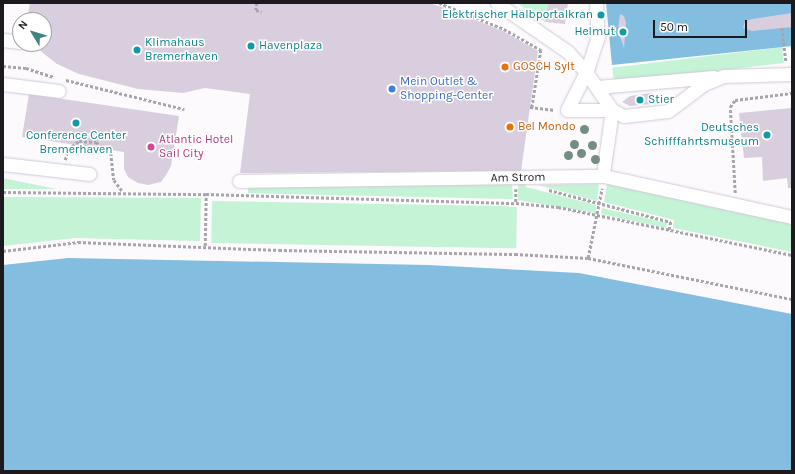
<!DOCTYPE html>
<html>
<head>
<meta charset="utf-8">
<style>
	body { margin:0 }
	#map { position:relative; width:795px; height:474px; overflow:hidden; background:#fcfafd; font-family:Karla,sans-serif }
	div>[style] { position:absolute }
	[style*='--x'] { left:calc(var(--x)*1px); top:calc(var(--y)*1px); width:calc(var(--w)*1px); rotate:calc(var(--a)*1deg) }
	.green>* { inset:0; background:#c4f3d5; transform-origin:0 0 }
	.water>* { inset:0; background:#83bee1 }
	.building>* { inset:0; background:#d8cede }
	.path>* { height:2.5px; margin-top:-1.25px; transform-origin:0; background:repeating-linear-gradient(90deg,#a7a5a9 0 3px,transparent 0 5px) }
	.roads { filter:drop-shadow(0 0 1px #d1c7d7) drop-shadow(0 0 1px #d1c7d7) }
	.minor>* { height:13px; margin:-6.5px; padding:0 6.5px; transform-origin:6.5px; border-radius:6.5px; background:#fff }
	.trees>* { width:9px; height:9px; margin:-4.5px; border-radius:50%; background:#748d82 }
	.dots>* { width:11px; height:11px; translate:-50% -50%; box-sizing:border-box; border:2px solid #fff; border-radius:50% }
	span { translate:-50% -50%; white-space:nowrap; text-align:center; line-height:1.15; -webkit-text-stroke:3px #fff; paint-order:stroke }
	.culture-label { font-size:12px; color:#0d838f }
	.right { translate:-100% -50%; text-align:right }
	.left { translate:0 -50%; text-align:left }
	.food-label { font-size:12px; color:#c56008 }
	.shop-label { font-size:12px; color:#366cbe }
	.hotel-label { font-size:12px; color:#b23c85 }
	.street-label { font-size:12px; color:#1d1a1f }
	.frame { position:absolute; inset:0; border:4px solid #1d1a1f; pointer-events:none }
	.north { position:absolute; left:12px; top:12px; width:40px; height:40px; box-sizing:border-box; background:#fff; border:1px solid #a5a3a5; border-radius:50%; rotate:308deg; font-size:11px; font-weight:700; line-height:16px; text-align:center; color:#1d1a1f }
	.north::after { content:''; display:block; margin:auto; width:14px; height:18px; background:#3f8682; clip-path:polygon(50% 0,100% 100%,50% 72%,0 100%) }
	.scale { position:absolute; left:653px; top:20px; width:94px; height:18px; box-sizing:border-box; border:2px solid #1d1a1f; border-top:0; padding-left:5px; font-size:12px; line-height:14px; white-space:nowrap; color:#1d1a1f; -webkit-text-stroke:3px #fff; paint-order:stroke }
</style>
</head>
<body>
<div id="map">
	<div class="green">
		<div style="clip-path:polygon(517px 3px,548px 3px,545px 22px)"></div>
		<div style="left:782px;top:47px;width:16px;height:171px;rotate:83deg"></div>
		<div style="clip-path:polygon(3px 178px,56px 189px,3px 189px)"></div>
		<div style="clip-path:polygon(518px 183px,525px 183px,526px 187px,596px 205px,596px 213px,518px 200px)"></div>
		<div style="clip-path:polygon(248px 184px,512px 184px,513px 199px,248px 193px)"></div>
		<div style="clip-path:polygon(599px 184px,597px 201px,538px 185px)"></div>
		<div style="clip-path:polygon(607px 184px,792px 221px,792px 252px,673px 228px,674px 220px,604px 202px)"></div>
		<div style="clip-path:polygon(3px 197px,201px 198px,200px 241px,75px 238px,3px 246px)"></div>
		<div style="left:212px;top:201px;width:305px;height:42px;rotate:1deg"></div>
		<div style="clip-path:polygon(602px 208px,667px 223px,666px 228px,601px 214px)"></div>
	</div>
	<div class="water">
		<div style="clip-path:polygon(606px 3px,792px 3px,792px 46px,612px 65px)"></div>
		<div style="clip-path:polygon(68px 258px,428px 265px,579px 273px,792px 314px,792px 471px,3px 471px,3px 265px)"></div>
	</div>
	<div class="building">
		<div style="clip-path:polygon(30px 3px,429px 3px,448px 9px,503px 31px,538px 51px,521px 171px,240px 173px,250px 94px,205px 88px,183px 93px,138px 89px,79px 74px,57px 64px,34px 46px,33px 44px,44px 44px,44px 20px,27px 20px)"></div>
		<div style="clip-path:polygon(548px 3px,568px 3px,565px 24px,545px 22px)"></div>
		<div style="clip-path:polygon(792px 13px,792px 27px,752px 31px,743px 28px,745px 21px,752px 19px)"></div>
		<div style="clip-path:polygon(620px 14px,624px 16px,626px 23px,624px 48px,618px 30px)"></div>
		<div style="clip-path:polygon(651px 93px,659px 98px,652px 104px,630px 106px,622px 102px,630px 96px)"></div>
		<div style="clip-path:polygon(29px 94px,179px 116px,171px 166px,166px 175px,161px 182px,148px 185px,138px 183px,128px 177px,124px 169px,124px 152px,22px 137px)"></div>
		<div style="clip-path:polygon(792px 108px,792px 188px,788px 188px,787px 178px,763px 181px,762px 157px,744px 158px,739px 113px)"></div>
	</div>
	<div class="path">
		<div style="--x:257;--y:3;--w:7;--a:98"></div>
		<div style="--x:256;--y:10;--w:6;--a:18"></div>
		<div style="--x:439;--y:3;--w:70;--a:21.8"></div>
		<div style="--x:504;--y:29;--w:43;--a:29.6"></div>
		<div style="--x:541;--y:50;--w:59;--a:98.8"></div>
		<div style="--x:782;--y:28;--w:35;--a:83"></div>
		<div style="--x:610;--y:35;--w:6;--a:-9"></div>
		<div style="--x:3;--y:66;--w:23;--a:5"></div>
		<div style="--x:26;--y:68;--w:29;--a:18"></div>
		<div style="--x:66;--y:80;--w:122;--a:13.8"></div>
		<div style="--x:530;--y:107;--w:25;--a:7"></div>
		<div style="--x:65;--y:160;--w:11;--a:-75"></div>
		<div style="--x:68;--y:149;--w:14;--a:-36"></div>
		<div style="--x:79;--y:141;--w:17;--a:3"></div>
		<div style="--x:96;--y:142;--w:19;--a:36"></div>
		<div style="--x:111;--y:153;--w:27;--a:84"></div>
		<div style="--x:114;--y:180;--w:15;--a:53"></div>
		<div style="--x:516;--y:189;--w:14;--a:90"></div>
		<div style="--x:549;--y:190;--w:126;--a:14.7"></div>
		<div style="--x:671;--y:222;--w:9;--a:103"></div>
		<div style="--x:3;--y:192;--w:203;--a:0.6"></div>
		<div style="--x:206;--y:194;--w:310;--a:1.7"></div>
		<div style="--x:516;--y:203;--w:42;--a:5.4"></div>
		<div style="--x:558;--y:207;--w:239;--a:11.6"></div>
		<div style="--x:735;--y:193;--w:86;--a:-93.3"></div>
		<div style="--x:730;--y:107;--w:9;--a:-54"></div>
		<div style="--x:735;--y:100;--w:57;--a:-7"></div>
		<div style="--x:205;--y:246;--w:52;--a:-88.9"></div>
		<div style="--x:3;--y:251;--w:76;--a:-6.8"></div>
		<div style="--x:78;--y:242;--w:201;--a:2.3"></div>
		<div style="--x:279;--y:250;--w:236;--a:1"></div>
		<div style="--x:515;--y:254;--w:73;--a:3.1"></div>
		<div style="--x:588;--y:258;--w:208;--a:11.4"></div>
		<div style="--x:588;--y:258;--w:71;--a:-78.7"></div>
	</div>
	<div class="roads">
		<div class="minor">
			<div style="--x:497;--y:3;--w:86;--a:34.6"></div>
			<div style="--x:568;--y:52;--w:27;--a:48"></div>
			<div style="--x:586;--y:72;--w:46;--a:55.6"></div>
			<div style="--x:612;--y:110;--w:58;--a:98"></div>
			<div style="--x:596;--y:3;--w:33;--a:87"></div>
			<div style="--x:598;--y:36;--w:38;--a:108"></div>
			<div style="--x:586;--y:72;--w:42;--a:116.6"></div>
			<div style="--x:567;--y:110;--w:45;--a:0"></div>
			<div style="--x:612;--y:110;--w:13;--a:27"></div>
			<div style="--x:624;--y:116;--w:44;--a:-6.5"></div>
			<div style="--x:668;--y:111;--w:45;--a:-36.9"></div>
			<div style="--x:704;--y:84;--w:22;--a:-22"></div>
			<div style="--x:724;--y:76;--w:68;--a:-1.7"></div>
			<div style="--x:3;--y:40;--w:17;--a:7"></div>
			<div style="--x:3;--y:84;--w:56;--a:7.1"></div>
			<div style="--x:597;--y:87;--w:117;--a:-4.9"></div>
			<div style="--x:3;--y:164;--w:87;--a:6.6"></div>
			<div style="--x:239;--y:181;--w:365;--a:-0.8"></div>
			<div style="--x:604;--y:176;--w:192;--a:12.3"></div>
		</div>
	</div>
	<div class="trees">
		<div style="left:584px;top:129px"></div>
		<div style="left:574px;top:144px"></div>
		<div style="left:592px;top:145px"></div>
		<div style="left:581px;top:153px"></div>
		<div style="left:568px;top:155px"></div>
		<div style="left:595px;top:159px"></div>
	</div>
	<div class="dots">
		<div style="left:601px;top:15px;background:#0f9aa8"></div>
		<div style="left:623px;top:32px;background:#0f9aa8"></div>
		<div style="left:251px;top:46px;background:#0f9aa8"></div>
		<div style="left:137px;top:50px;background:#0f9aa8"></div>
		<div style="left:505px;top:67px;background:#e8710a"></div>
		<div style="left:392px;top:89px;background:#3f7fe0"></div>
		<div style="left:640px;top:100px;background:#0f9aa8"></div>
		<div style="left:76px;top:123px;background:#0f9aa8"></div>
		<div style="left:510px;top:127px;background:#e8710a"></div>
		<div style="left:767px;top:135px;background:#0f9aa8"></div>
		<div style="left:151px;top:147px;background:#d1479c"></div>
	</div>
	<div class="culture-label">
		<span class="right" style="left:593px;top:15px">Elektrischer Halbportalkran</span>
		<span class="right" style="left:615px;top:32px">Helmut</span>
		<span class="left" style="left:145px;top:50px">Klimahaus<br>Bremerhaven</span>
		<span class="left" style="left:259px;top:46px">Havenplaza</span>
		<span class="left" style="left:648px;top:100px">Stier</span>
		<span class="right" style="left:759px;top:135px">Deutsches<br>Schifffahrtsmuseum</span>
		<span style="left:76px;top:143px">Conference Center<br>Bremerhaven</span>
	</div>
	<div class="food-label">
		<span class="left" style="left:513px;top:67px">GOSCH Sylt</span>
		<span class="left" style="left:518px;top:127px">Bel Mondo</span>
	</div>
	<div class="shop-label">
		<span class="left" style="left:400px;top:89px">Mein Outlet &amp;<br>Shopping-Center</span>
	</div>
	<div class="hotel-label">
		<span class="left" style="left:159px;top:147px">Atlantic Hotel<br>Sail City</span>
	</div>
	<div class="street-label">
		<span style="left:518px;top:178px;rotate:-1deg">Am Strom</span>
	</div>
	<div class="frame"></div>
	<div class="north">N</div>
	<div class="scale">50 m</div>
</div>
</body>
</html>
